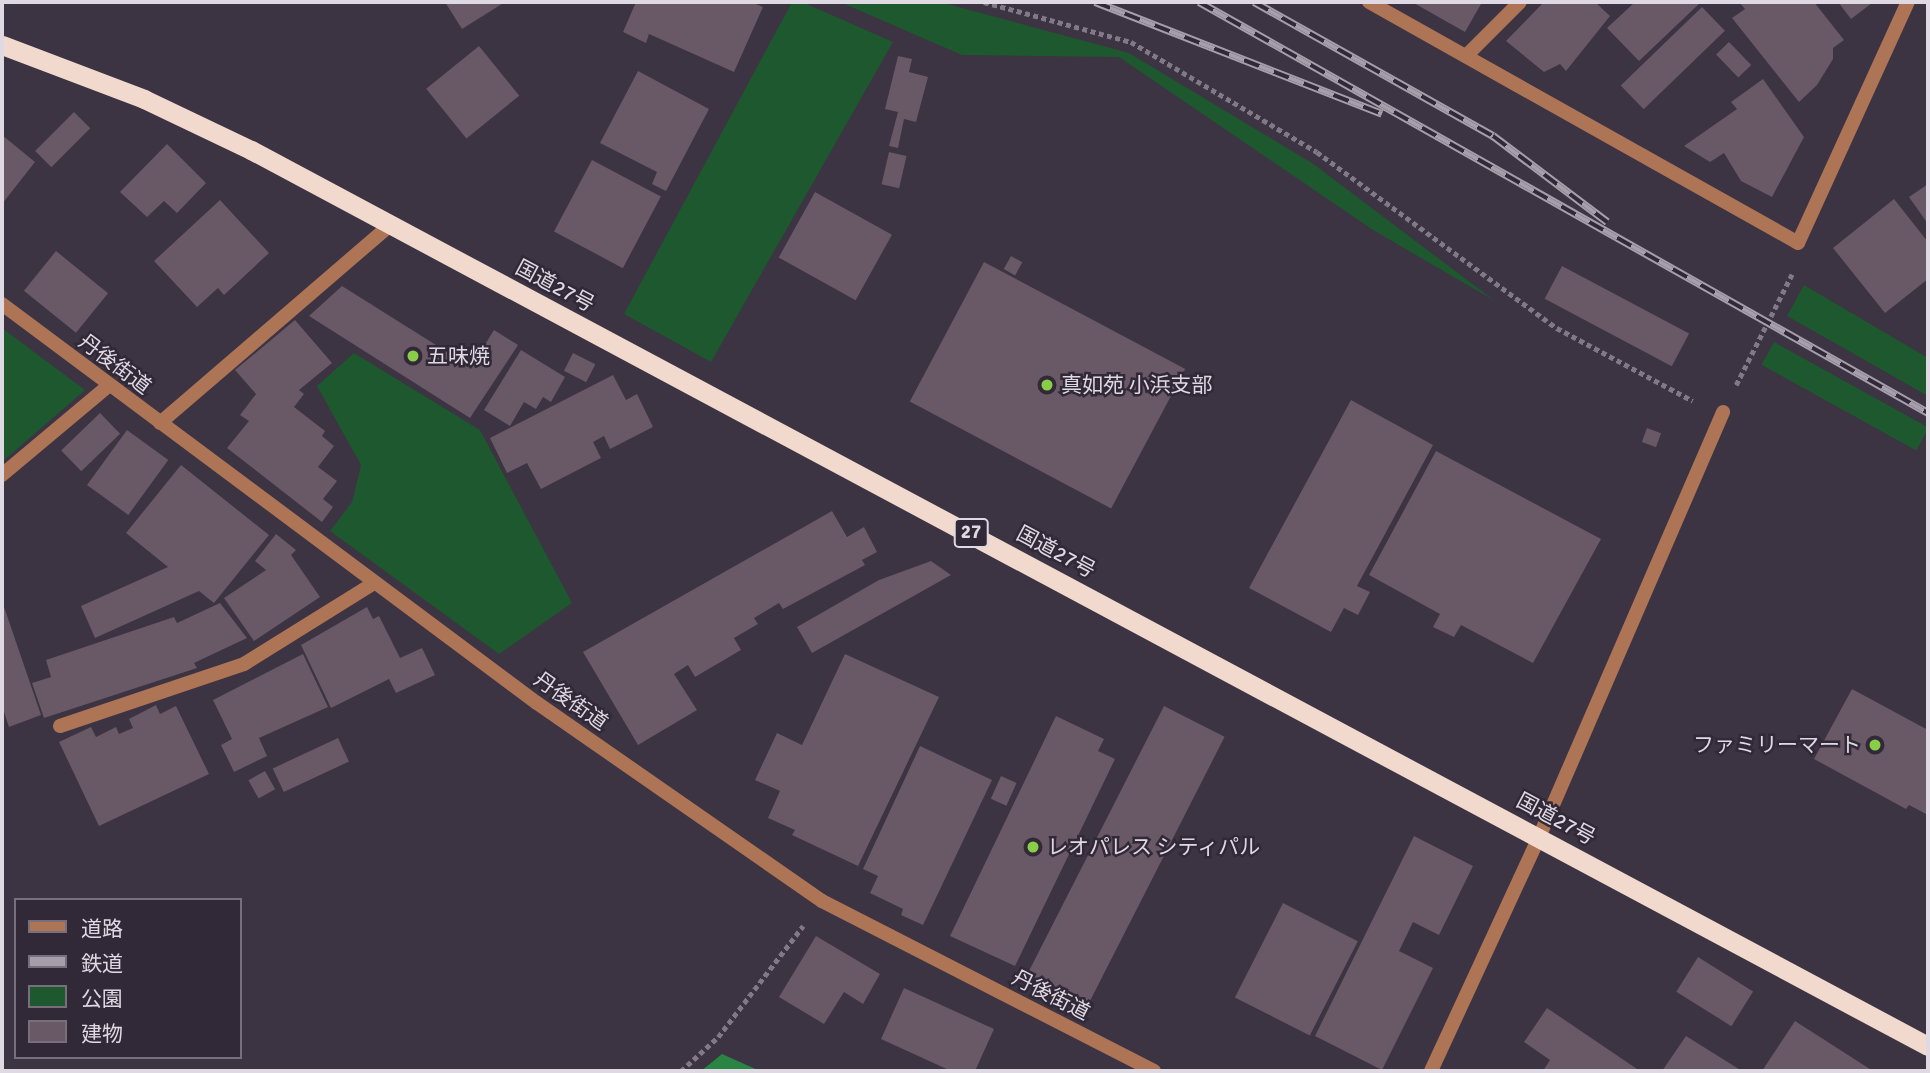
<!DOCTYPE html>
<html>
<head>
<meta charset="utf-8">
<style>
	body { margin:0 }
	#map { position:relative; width:1930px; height:1073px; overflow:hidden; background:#3c3343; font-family:Signika,"Noto Sans JP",sans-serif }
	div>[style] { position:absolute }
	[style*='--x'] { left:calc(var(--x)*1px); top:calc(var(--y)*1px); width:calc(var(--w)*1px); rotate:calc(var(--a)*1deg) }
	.green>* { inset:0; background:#1e582e; transform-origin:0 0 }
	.forest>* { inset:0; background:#2a8444 }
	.building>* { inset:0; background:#695865; transform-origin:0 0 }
	.path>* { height:4.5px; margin-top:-2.25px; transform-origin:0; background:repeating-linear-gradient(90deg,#817987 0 5px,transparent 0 8.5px) }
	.service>* { height:14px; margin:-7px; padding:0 7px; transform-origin:7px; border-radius:7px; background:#ae7456 }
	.minor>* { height:14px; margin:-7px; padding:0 7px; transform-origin:7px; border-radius:7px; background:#ae7456 }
	.trunk>* { height:19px; margin:-9.5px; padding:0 9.5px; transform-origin:9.5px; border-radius:9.5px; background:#f1d9cd }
	.rail>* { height:8px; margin-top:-4px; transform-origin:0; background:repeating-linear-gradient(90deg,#322938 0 16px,#a69fab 0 32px); box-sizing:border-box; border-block:2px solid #a69fab }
	.dots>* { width:19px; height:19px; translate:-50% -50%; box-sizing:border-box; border:4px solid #322938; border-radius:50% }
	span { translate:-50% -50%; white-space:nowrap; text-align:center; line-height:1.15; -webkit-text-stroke:5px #322938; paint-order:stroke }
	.shield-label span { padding:2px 5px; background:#322938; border:2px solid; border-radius:5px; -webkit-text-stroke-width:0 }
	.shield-label { font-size:19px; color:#dfd9e3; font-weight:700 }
	.street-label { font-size:21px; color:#dfd9e3 }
	.poi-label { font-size:21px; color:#dfd9e3 }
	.left { translate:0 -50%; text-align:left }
	.right { translate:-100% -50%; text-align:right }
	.frame { position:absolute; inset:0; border:4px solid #dfd9e3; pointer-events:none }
	.legend { position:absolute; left:14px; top:898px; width:228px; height:161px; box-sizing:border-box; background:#322938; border:2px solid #776f7c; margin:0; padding:9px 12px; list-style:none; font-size:21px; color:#dfd9e3 }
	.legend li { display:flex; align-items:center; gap:14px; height:35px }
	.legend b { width:35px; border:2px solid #776f7c }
</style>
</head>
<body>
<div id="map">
	<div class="green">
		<div style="clip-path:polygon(792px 2px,802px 2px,893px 42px,711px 362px,624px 314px)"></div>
		<div style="clip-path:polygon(840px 2px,940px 2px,1129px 53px,1312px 163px,1495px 301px,1373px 230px,1119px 57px,962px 55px)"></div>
		<div style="clip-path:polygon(1804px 285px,1928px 358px,1928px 396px,1787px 316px)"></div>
		<div style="clip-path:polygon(2px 328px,85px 390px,2px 462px)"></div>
		<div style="left:1774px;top:342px;width:177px;height:26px;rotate:29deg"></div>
		<div style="clip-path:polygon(354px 353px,480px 430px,572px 603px,499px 654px,330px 531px,352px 502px,361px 465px,317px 386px)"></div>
	</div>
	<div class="forest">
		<div style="clip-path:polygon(722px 1054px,760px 1071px,701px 1071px)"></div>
	</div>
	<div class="building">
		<div style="clip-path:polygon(445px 2px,505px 2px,462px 29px)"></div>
		<div style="clip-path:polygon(636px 2px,751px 2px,763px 7px,734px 72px,649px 34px,646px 43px,623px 32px)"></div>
		<div style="clip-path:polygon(1412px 2px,1478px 2px,1481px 4px,1465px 32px)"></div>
		<div style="clip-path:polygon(1544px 2px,1595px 2px,1610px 16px,1566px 71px,1560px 64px,1544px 72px,1506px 41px)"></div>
		<div style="clip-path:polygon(1635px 2px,1701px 2px,1639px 61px,1607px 28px)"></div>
		<div style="clip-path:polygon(1739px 2px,1814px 2px,1844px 40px,1833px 48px,1833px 59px,1817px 85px,1799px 102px,1732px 18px,1745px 9px)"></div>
		<div style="clip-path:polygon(1838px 2px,1871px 2px,1872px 3px,1851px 19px)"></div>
		<div style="left:1702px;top:7px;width:33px;height:113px;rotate:46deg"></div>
		<div style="left:1729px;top:42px;width:32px;height:18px;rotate:46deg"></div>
		<div style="left:479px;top:46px;width:64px;height:68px;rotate:51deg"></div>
		<div style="clip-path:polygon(898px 56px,912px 59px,909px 72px,928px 77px,916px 122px,904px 119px,898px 148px,889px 146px,898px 112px,885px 109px)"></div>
		<div style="clip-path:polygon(638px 71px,709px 109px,666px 191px,652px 184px,657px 172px,600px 143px)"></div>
		<div style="clip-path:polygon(1763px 79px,1804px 137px,1772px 197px,1741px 181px,1724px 153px,1710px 162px,1684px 146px,1737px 109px,1731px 102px)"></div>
		<div style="left:74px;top:112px;width:23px;height:55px;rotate:45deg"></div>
		<div style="clip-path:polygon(2px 135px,35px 162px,2px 204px)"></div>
		<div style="clip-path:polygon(167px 144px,206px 183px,177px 213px,164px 201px,147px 217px,120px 192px)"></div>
		<div style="left:889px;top:152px;width:18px;height:33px;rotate:13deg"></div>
		<div style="left:592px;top:160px;width:78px;height:81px;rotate:28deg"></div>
		<div style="clip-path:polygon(1928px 184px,1928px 224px,1909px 197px)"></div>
		<div style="left:815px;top:192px;width:88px;height:75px;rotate:29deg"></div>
		<div style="clip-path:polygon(1894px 199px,1928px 242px,1928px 279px,1885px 313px,1833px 248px)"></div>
		<div style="clip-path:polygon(220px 200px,269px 253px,224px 295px,218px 288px,197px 307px,154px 261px)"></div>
		<div style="left:56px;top:251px;width:67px;height:51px;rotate:39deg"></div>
		<div style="left:1011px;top:256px;width:13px;height:15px;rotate:29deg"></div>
		<div style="left:984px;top:262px;width:228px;height:158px;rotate:28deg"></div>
		<div style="left:1562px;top:266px;width:144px;height:37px;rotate:28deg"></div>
		<div style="clip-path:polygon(342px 286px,471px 367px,494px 330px,518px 345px,470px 418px,309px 316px)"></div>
		<div style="clip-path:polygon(295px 320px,332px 363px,299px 390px,304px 394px,294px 407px,325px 431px,322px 436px,334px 446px,318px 467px,337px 481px,323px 499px,333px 507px,322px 522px,227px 448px,249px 421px,240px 415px,256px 394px,235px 370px)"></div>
		<div style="clip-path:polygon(521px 350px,565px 377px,551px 402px,543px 397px,536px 409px,524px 402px,510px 426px,484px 410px)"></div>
		<div style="left:573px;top:353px;width:25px;height:20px;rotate:27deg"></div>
		<div style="clip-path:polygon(613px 375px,626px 400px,637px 394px,653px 427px,610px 449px,604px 436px,593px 442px,601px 458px,541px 489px,527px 463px,507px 473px,490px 438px)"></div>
		<div style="clip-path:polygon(1351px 400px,1433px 445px,1357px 586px,1370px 592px,1358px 615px,1344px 608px,1331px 632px,1249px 588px)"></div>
		<div style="left:100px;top:413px;width:29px;height:54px;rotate:46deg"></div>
		<div style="left:1647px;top:428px;width:15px;height:15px;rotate:20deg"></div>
		<div style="left:127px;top:430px;width:51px;height:68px;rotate:36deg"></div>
		<div style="clip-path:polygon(1436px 451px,1601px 539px,1533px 663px,1461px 625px,1454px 637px,1433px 627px,1440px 614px,1369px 575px)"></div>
		<div style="clip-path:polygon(181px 465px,269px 535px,214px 603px,199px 591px,95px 638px,81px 606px,168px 567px,126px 533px)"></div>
		<div style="clip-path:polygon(832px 511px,847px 537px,864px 527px,877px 552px,862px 560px,865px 565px,783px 609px,779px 603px,754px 618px,758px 624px,734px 638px,741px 650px,695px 677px,688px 665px,674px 674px,697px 710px,638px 745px,583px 652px)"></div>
		<div style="clip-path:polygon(276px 534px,296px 550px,291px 555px,320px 597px,254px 641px,224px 598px,266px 570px,255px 561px)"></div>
		<div style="clip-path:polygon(931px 561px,951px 575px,812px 653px,797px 627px,879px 580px)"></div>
		<div style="clip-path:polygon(2px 601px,41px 715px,9px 727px,2px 706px)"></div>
		<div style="clip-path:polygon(220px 603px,247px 638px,194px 663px,197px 668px,44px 718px,32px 683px,51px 677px,46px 660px,174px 617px,177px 623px)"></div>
		<div style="clip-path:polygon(367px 607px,373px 619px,379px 616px,400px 658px,422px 648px,435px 675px,396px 693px,389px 679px,331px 708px,301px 645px)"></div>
		<div style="clip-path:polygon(303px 654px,328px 707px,259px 738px,267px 756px,234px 772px,221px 745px,232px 739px,213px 700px)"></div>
		<div style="clip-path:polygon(845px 654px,939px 697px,858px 866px,792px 835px,795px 830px,768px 818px,780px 791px,755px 780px,777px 733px,802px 745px)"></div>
		<div style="clip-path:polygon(1852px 689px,1928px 730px,1928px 815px,1909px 805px,1906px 809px,1814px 759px)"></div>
		<div style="clip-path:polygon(156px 705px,160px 714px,176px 706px,209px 774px,99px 826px,59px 742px,91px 727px,96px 737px,116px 727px,119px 734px,133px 728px,129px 719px)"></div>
		<div style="left:1164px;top:706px;width:68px;height:303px;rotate:27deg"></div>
		<div style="clip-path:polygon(1056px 716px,1104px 739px,1098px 751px,1115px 759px,1015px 966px,950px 936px)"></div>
		<div style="left:338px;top:738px;width:26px;height:72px;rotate:65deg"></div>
		<div style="clip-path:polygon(920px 746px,992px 780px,923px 925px,901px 915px,903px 909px,870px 893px,878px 876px,863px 869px)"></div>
		<div style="left:265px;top:771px;width:21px;height:19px;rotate:61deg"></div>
		<div style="left:1001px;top:776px;width:17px;height:25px;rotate:24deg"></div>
		<div style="clip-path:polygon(1414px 836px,1473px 866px,1439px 935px,1413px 922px,1399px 951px,1433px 968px,1382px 1070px,1315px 1036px)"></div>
		<div style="left:1283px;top:903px;width:84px;height:106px;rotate:27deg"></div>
		<div style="clip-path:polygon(816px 936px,880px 974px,863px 1004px,844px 992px,824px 1024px,779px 997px)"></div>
		<div style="left:1698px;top:957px;width:65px;height:41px;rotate:32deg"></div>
		<div style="clip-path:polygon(904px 988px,994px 1029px,975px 1071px,951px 1071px,881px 1039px)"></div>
		<div style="clip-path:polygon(1547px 1008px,1640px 1071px,1543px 1071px,1550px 1060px,1524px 1042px)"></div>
		<div style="clip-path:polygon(1795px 1021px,1873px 1071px,1762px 1071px)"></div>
		<div style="clip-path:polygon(1686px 1036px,1742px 1071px,1662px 1071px)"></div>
	</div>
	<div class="path">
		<div style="--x:984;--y:2;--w:152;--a:15.2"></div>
		<div style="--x:1131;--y:42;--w:216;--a:30.6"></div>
		<div style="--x:1317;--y:152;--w:298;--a:36.3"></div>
		<div style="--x:1557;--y:328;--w:154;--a:28.2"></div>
		<div style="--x:1736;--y:385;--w:124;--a:-63.2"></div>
		<div style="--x:681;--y:1071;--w:50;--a:-42.6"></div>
		<div style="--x:718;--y:1037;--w:140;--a:-52.6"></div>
	</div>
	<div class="service">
		<div style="--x:1466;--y:56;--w:76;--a:-45"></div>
		<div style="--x:160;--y:423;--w:305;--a:-40.7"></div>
		<div style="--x:2;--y:475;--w:138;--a:-40"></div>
		<div style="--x:60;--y:726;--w:194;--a:-18.6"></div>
		<div style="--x:244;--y:664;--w:153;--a:-31.9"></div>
		<div style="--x:1540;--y:835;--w:461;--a:-66.6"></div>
	</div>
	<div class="minor">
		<div style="--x:1369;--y:2;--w:492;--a:29.3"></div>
		<div style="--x:1798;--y:243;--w:265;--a:-65.5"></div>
		<div style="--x:2;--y:304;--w:667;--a:36.72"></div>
		<div style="--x:537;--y:703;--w:347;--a:34.8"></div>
		<div style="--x:822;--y:901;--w:373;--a:27.1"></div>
		<div style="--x:1431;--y:1071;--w:260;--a:-65.2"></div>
	</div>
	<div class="trunk">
		<div style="--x:2;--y:45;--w:152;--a:20.8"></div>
		<div style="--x:144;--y:99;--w:119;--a:25.5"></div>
		<div style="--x:251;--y:150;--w:1901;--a:28.12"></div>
	</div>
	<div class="rail">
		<div style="--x:1095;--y:2;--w:308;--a:21.3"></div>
		<div style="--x:1199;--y:2;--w:837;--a:29.41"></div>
		<div style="--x:1254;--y:2;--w:274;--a:29.3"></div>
		<div style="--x:1493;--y:136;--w:143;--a:37"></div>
	</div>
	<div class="dots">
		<div style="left:413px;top:356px;background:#8ace48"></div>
		<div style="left:1047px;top:385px;background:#8ace48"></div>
		<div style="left:1875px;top:745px;background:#8ace48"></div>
		<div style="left:1033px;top:847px;background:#8ace48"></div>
	</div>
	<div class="shield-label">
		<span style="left:971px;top:533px">27</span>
	</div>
	<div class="street-label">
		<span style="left:555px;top:286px;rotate:28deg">国道27号</span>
		<span style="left:115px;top:364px;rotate:37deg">丹後街道</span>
		<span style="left:1056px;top:552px;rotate:28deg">国道27号</span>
		<span style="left:571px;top:701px;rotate:35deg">丹後街道</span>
		<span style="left:1556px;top:819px;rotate:28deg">国道27号</span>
		<span style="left:1051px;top:995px;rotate:27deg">丹後街道</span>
	</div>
	<div class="poi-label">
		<span class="left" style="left:427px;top:356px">五味焼</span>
		<span class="left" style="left:1061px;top:385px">真如苑 小浜支部</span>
		<span class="right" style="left:1861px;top:745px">ファミリーマート</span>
		<span class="left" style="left:1047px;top:847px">レオパレス シティパル</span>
	</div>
	<div class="frame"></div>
	<ul class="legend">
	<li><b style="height:9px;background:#ae7456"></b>道路</li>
	<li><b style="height:9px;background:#a69fab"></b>鉄道</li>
	<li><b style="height:19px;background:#1e582e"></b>公園</li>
	<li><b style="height:19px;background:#695865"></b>建物</li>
	</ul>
</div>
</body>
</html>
